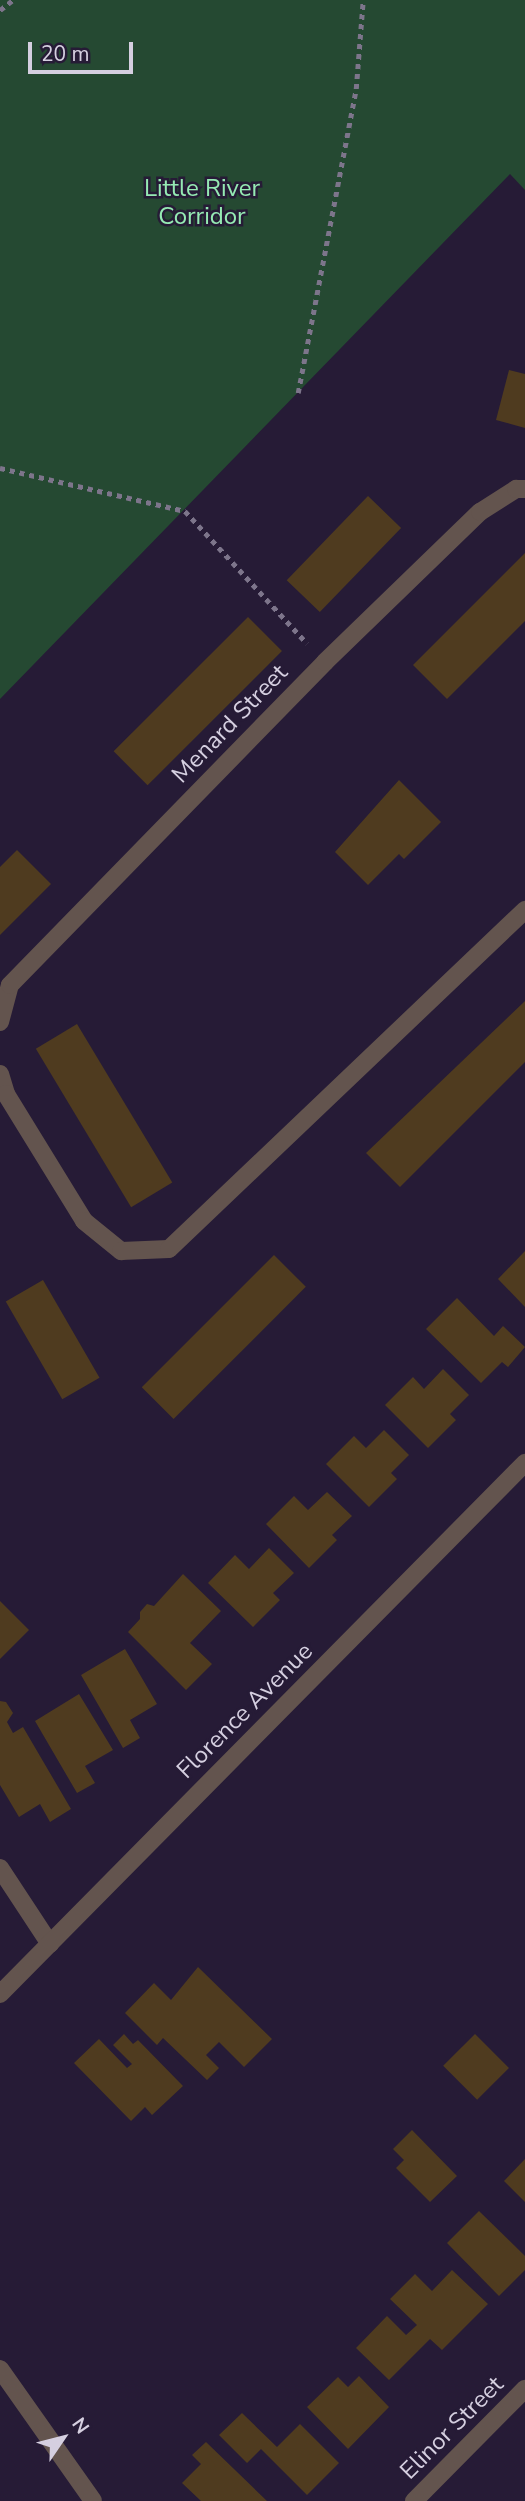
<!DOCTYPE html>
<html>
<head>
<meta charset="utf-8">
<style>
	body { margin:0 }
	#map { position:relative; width:525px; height:2501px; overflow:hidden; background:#261b36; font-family:"Nunito Sans",sans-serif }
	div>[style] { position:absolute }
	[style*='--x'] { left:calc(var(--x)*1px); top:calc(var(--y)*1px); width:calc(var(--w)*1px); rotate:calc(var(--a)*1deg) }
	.green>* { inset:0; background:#254932 }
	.building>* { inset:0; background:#4f3b1f; transform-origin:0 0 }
	.path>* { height:4.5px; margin-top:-2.25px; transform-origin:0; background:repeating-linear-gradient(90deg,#7d758b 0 5px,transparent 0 10px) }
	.minor>* { height:18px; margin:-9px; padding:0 9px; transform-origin:9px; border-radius:9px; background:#63544e }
	.tertiary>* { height:18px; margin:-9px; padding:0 9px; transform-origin:9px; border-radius:9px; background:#63544e }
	span { translate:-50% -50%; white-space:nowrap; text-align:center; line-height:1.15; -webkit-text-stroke:5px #261b36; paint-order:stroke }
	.park-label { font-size:24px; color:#95eab3 }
	.street-label { font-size:24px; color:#d5cfe0 }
	.north { position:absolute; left:28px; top:2403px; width:70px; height:70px; -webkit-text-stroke:5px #261b36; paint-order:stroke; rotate:55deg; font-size:19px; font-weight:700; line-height:28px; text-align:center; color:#d5cfe0 }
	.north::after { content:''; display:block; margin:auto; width:24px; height:32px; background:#d5cfe0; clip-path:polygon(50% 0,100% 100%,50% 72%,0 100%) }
	.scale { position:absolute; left:28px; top:42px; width:105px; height:32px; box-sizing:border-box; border:4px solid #d5cfe0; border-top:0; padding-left:9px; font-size:21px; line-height:24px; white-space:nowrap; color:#d5cfe0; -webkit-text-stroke:5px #261b36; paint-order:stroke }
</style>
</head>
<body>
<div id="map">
	<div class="green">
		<div style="clip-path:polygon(0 0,525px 0,525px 190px,510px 174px,0 699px)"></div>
	</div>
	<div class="building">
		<div style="clip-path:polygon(509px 370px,525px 374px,525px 428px,496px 420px)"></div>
		<div style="left:368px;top:496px;width:46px;height:117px;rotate:44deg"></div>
		<div style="clip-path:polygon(525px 553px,525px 621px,447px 699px,413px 665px)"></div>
		<div style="left:248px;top:617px;width:48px;height:190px;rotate:45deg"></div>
		<div style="clip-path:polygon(399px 780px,441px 822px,404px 859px,399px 854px,368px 885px,335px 852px)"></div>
		<div style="clip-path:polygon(17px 850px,51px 884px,0 935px,0 867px)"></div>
		<div style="clip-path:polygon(525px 1001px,525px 1062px,400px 1187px,366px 1153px)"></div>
		<div style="left:77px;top:1024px;width:185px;height:48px;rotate:59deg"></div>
		<div style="clip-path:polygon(525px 1251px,525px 1307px,498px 1279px)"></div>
		<div style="left:274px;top:1255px;width:45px;height:187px;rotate:45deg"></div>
		<div style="left:43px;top:1280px;width:113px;height:43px;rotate:60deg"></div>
		<div style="clip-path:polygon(457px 1298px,494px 1336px,503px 1326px,525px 1347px,508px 1367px,502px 1362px,481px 1383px,426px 1329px)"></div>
		<div style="clip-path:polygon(443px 1369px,469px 1395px,450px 1414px,456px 1420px,428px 1448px,385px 1405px,413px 1377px,424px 1389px)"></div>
		<div style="clip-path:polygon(384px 1430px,409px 1455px,391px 1473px,397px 1479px,369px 1507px,326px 1464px,354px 1436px,366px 1448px)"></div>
		<div style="clip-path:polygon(327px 1492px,352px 1516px,332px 1535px,337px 1540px,309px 1568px,266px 1524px,294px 1496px,308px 1510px)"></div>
		<div style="clip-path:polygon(269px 1548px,294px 1573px,273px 1593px,280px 1600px,253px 1627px,208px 1583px,235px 1555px,249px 1569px)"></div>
		<div style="clip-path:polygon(183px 1574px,221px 1611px,190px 1643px,212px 1664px,186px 1690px,128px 1632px,140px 1619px,140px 1612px,147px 1604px,154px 1606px)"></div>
		<div style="clip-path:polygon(0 1601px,29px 1630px,0 1659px)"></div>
		<div style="clip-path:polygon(125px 1649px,157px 1704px,130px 1720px,140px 1738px,123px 1748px,81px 1675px)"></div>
		<div style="clip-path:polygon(79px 1694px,113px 1750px,85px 1766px,95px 1783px,77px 1793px,35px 1721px)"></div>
		<div style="clip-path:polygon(0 1701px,6px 1702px,13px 1713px,7px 1722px,13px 1733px,23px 1727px,71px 1809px,50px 1822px,40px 1804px,19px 1817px,0 1785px)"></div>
		<div style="clip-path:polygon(198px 1967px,272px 2039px,244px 2067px,219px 2042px,206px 2055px,219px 2068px,207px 2080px,163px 2038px,157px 2045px,125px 2013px,154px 1983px,171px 2000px)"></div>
		<div style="clip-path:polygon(124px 2034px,133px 2044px,138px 2040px,183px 2086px,152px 2115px,145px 2107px,131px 2121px,74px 2063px,99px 2039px,127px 2068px,132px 2064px,113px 2045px)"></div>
		<div style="left:475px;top:2034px;width:48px;height:45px;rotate:45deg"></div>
		<div style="clip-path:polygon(412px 2130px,457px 2176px,430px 2202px,396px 2168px,404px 2160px,393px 2149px)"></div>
		<div style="clip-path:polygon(525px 2159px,525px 2202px,504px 2181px)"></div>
		<div style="clip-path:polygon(479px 2211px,525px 2256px,525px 2270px,499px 2296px,447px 2243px)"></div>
		<div style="clip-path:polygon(452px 2270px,488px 2304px,442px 2350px,430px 2339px,389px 2380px,356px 2348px,387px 2316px,406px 2335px,417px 2325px,390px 2299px,415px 2274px,432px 2291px)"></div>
		<div style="clip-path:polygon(359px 2376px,389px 2407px,348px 2449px,307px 2407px,338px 2377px,348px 2387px)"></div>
		<div style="clip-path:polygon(242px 2413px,277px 2447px,300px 2424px,339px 2463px,307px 2495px,261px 2449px,247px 2463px,219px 2435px)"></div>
		<div style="clip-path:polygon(206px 2442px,267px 2501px,201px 2501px,182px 2483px,201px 2464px,192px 2455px)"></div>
	</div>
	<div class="path">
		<div style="--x:0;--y:10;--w:16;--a:-38"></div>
		<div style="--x:298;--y:393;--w:309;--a:-79.2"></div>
		<div style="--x:356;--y:89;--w:89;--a:-85.5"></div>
		<div style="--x:0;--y:468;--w:190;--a:13.1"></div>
		<div style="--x:185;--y:511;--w:180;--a:47.3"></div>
	</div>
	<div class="minor">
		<div style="--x:0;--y:1022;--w:38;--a:-75"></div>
		<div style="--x:10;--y:985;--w:451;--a:-45.7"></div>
		<div style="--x:325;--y:662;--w:216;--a:-44.1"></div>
		<div style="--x:480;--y:512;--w:43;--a:-32.6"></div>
		<div style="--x:516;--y:489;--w:9;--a:0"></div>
		<div style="--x:0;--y:1074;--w:21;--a:73"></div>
		<div style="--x:6;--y:1094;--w:149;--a:58.4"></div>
		<div style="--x:84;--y:1221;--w:48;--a:39"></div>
		<div style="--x:121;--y:1251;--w:48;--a:-2.4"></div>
		<div style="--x:169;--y:1249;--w:492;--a:-43.6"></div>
		<div style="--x:0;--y:1868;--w:91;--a:56.7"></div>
		<div style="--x:414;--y:2501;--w:158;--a:-45.3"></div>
	</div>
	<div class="tertiary">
		<div style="--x:0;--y:1994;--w:747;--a:-45.33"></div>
		<div style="--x:0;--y:2369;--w:161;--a:54.8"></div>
	</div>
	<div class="park-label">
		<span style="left:202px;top:203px">Little River<br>Corridor</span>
	</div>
	<div class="street-label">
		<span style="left:230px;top:724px;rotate:-46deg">Menard Street</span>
		<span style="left:245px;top:1711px;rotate:-45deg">Florence Avenue</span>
		<span style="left:452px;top:2428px;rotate:-45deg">Elinor Street</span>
	</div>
	<div class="north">N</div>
	<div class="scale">20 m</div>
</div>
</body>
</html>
